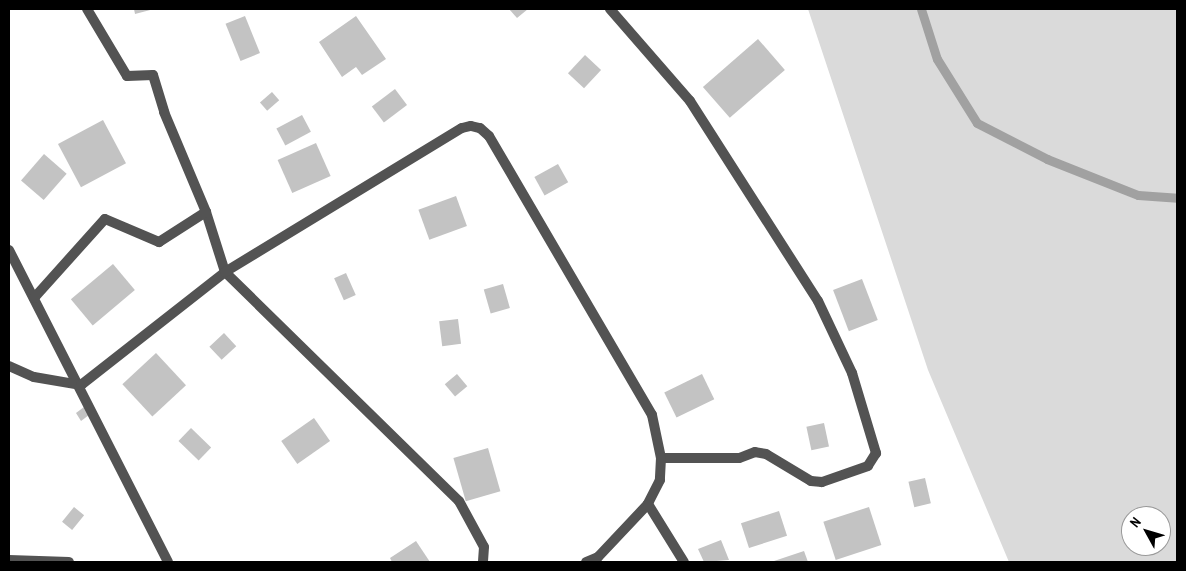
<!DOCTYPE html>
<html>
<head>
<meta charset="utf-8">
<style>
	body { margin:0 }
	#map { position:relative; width:1186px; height:571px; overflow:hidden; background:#fff; font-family:"Archivo Narrow",sans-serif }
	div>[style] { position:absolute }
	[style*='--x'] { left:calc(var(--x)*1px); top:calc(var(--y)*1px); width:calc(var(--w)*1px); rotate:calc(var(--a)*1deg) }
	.green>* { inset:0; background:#dadada }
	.stream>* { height:9px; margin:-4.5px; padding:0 4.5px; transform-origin:4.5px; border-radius:4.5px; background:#a1a1a1 }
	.building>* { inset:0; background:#c3c3c3; transform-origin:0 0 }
	.minor>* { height:10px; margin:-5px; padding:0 5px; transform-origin:5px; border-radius:5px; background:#535353 }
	span { translate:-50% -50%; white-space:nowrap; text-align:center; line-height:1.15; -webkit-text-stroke:4px #fff; paint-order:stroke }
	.frame { position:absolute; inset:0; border:10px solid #000; pointer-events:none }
	.north { position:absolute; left:1121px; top:506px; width:50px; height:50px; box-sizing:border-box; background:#fff; border:1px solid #999; border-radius:50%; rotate:309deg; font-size:14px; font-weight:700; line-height:20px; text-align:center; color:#000 }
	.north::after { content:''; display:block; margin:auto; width:18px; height:22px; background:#000; clip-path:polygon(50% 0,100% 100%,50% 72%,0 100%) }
</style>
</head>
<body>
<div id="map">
	<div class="green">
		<div style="clip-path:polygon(evenodd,808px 9px,1177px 9px,1177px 562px,1009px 562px,928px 370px,808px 9px,1131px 516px,1161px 516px,1161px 546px,1131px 546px,1131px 516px)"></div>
	</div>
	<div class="stream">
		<div style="--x:921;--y:9;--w:52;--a:72.3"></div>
		<div style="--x:937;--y:59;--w:75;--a:58"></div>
		<div style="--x:977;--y:123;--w:79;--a:27.2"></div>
		<div style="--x:1047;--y:159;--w:98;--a:21.6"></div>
		<div style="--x:1138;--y:195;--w:39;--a:4"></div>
	</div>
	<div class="building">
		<div style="clip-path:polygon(134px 9px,154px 9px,135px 14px)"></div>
		<div style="clip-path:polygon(509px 9px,528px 9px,517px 18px)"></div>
		<div style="left:245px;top:16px;width:40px;height:21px;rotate:68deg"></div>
		<div style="clip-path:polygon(356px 16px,386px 59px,362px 75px,356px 67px,342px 77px,319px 42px)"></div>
		<div style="left:758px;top:39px;width:41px;height:73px;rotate:49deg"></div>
		<div style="left:585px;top:55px;width:22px;height:25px;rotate:43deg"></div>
		<div style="left:395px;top:89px;width:20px;height:29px;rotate:53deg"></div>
		<div style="left:272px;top:92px;width:11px;height:16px;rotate:49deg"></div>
		<div style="left:302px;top:115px;width:19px;height:29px;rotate:62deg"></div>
		<div style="left:103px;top:120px;width:49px;height:51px;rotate:62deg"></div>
		<div style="left:316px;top:143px;width:36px;height:42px;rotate:66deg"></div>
		<div style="left:44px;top:154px;width:30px;height:35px;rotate:41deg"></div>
		<div style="left:558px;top:164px;width:21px;height:27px;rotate:61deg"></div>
		<div style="left:456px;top:196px;width:32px;height:40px;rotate:70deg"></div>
		<div style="left:113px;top:264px;width:34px;height:55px;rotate:50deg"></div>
		<div style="left:346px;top:273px;width:24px;height:13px;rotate:66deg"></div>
		<div style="left:862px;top:279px;width:44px;height:31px;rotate:69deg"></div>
		<div style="left:503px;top:284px;width:25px;height:20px;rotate:74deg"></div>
		<div style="left:458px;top:319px;width:25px;height:19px;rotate:83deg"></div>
		<div style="left:224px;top:333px;width:18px;height:20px;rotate:47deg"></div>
		<div style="left:156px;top:353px;width:44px;height:46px;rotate:47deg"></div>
		<div style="left:457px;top:374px;width:16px;height:16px;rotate:50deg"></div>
		<div style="left:702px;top:374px;width:28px;height:42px;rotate:64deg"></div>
		<div style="clip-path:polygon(84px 407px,89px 415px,81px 421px,76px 413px)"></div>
		<div style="left:314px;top:418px;width:28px;height:40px;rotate:55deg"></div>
		<div style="left:824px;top:423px;width:24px;height:18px;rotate:78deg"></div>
		<div style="left:191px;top:428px;width:28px;height:18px;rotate:44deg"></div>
		<div style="left:488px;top:448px;width:45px;height:36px;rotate:74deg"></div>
		<div style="left:925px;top:478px;width:26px;height:17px;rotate:77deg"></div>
		<div style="left:74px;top:507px;width:13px;height:19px;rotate:39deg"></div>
		<div style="left:869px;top:507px;width:40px;height:48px;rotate:72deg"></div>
		<div style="left:779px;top:511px;width:26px;height:40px;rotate:72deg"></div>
		<div style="clip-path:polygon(721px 540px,729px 560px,704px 562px,698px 549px)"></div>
		<div style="clip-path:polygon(416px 541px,430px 562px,392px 562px,390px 558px)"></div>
		<div style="clip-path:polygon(804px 551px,808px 562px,771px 562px)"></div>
	</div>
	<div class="minor">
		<div style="--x:87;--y:9;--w:78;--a:59.2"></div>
		<div style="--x:127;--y:76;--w:26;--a:-2"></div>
		<div style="--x:153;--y:75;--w:39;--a:73"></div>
		<div style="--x:164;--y:112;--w:108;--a:67.2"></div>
		<div style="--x:206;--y:212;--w:63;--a:72.4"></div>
		<div style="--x:225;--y:272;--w:327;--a:44.4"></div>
		<div style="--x:459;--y:501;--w:52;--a:61.5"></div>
		<div style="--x:484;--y:547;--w:15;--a:94"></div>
		<div style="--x:610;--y:9;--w:122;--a:49"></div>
		<div style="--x:690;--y:101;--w:237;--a:57.4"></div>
		<div style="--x:818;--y:301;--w:80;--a:64.7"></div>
		<div style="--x:852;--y:373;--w:84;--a:73.3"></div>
		<div style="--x:876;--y:453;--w:15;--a:122"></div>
		<div style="--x:868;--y:466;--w:49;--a:160.8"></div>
		<div style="--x:822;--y:482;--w:11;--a:-175"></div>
		<div style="--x:811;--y:481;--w:52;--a:-149"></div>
		<div style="--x:766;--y:454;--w:11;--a:-170"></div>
		<div style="--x:755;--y:452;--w:17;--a:159"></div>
		<div style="--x:739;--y:458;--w:78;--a:180"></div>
		<div style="--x:9;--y:250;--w:350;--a:63"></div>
		<div style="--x:34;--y:298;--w:106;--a:-48.1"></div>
		<div style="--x:105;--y:219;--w:59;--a:23.1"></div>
		<div style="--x:159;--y:242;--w:56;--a:-32.6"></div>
		<div style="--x:9;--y:366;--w:27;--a:24"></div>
		<div style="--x:34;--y:377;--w:48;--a:9.7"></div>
		<div style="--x:81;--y:385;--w:183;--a:-38.1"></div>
		<div style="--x:225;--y:272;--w:277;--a:-31.3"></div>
		<div style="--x:462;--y:128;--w:9;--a:-13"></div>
		<div style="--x:471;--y:126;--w:9;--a:13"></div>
		<div style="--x:480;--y:128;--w:12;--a:42"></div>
		<div style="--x:489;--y:136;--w:323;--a:59.7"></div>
		<div style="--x:652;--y:415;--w:44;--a:78.2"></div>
		<div style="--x:661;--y:458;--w:22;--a:93"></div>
		<div style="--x:660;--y:480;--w:27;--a:117"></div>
		<div style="--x:648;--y:504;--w:73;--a:133.3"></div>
		<div style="--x:598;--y:557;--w:13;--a:157"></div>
		<div style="--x:648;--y:504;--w:68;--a:58.2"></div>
		<div style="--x:9;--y:560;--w:60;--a:1.9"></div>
	</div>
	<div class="frame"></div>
	<div class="north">N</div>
</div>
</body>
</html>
